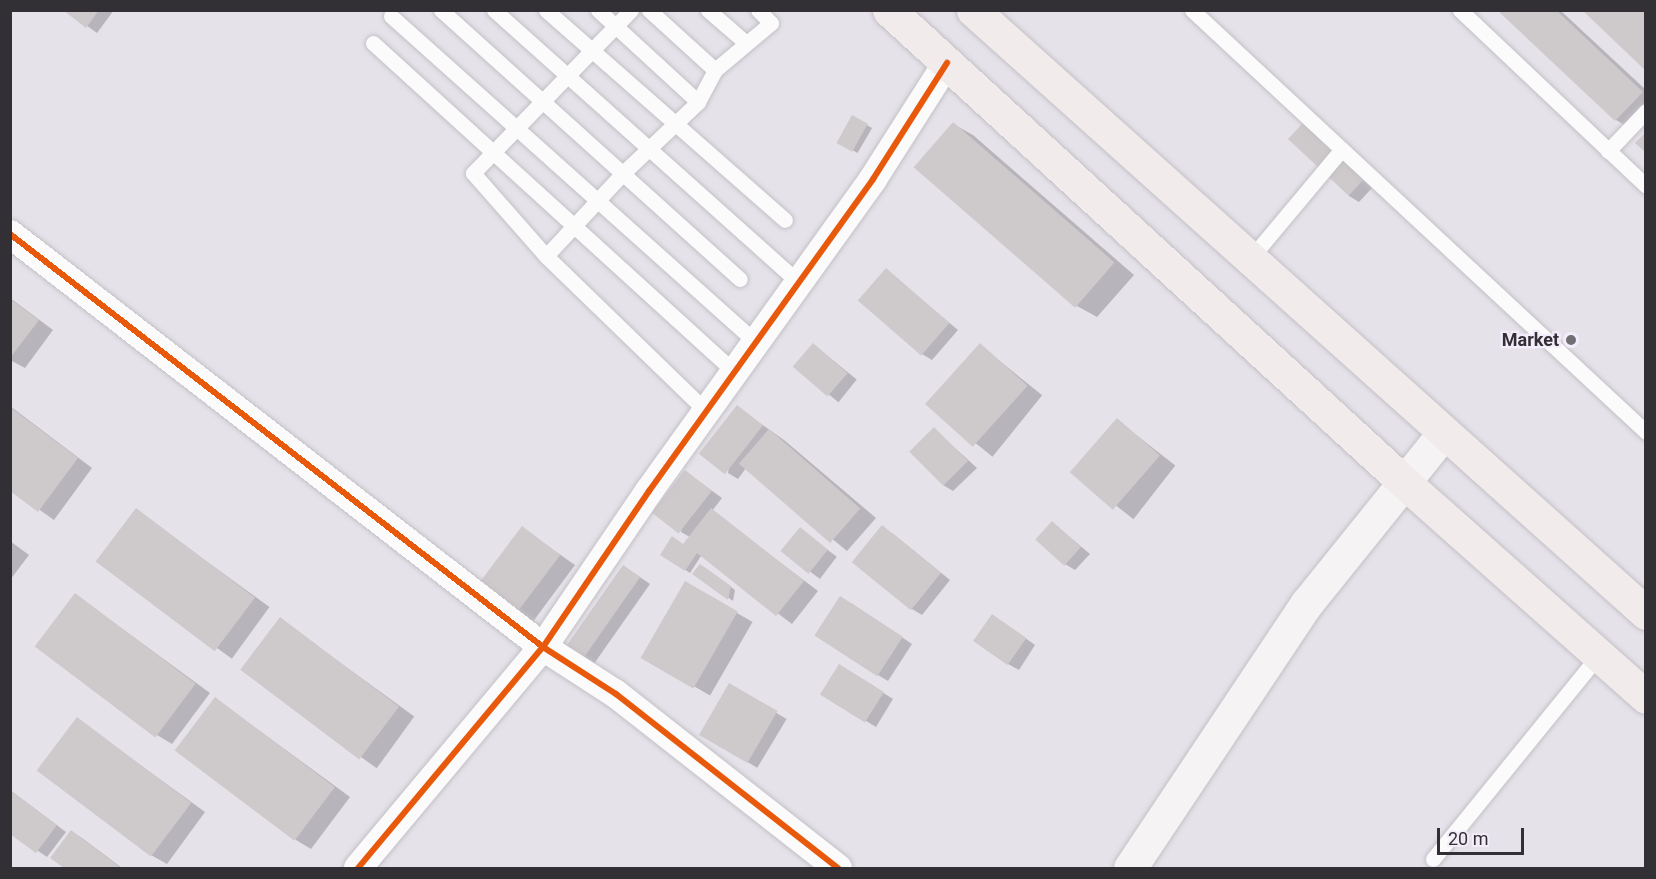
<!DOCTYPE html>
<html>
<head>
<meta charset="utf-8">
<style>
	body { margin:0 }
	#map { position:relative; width:1656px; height:879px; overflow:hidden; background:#e6e2ea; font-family:Roboto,sans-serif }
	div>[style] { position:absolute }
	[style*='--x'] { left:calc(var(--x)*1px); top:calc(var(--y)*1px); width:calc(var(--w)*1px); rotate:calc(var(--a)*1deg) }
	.shadow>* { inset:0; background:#0003; transform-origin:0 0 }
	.building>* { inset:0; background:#cec9cb; transform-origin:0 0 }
	.roads { filter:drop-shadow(0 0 2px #c3c0c6) drop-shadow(0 0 2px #c3c0c6) }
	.lane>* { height:15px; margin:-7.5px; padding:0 7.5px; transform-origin:7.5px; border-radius:7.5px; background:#fbfbfc }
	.street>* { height:28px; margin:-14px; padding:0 14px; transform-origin:14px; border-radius:14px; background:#fbfbfc }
	.secondary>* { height:33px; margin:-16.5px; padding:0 16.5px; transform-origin:16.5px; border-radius:16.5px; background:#f6f3f4 }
	.primary>* { height:33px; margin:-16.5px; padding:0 16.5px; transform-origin:16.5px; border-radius:16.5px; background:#f2ebeb }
	.cycleway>* { height:6px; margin:-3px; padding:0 3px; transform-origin:3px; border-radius:3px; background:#e8590c }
	.dots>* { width:16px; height:16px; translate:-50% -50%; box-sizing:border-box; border:3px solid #f3ecfb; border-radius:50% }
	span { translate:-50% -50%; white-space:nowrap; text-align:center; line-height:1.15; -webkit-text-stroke:4.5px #f3ecfb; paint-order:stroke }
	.poi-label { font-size:18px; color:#322f35; font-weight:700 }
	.right { translate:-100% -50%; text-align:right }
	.frame { position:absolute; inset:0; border:12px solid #322f35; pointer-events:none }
	.scale { position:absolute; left:1437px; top:828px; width:87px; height:27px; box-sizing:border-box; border:3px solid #322f35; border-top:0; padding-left:8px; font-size:18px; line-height:21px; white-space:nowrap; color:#322f35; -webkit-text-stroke:4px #f3ecfb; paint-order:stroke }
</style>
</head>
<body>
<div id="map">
	<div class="shadow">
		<div style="clip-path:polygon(65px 10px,114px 10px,97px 33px)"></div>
		<div style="clip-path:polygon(1500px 10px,1560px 10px,1646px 90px,1646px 114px,1632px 129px,1616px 120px)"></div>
		<div style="left:853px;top:117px;width:22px;height:29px;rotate:30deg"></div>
		<div style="clip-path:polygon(953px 124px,973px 135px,1134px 275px,1097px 317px,1077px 306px,917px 166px)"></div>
		<div style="clip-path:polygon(1314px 131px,1373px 187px,1359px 202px,1349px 196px)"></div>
		<div style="clip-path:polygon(886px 270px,958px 330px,932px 360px,922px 354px)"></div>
		<div style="clip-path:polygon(10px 298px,53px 330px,25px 368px,10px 360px)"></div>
		<div style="left:814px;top:345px;width:55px;height:29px;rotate:39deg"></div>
		<div style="left:980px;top:345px;width:80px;height:79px;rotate:39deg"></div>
		<div style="clip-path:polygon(10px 406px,92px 468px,54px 520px,10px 489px)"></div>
		<div style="clip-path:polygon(737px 407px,784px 440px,876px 518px,847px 551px,746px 468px,738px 479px,728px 473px)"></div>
		<div style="left:1117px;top:420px;width:74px;height:68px;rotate:38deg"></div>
		<div style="clip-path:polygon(934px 429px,977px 468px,953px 491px,943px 485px)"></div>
		<div style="clip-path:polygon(686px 472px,722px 498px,712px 511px,818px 591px,792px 624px,701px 556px,690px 573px,662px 554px,689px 550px,690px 537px,681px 532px)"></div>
		<div style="left:136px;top:510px;width:165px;height:64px;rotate:36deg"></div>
		<div style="clip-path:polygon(1053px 523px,1090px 554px,1075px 570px,1065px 564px)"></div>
		<div style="clip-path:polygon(522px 528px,575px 565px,529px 627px,514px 618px)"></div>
		<div style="left:800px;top:529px;width:46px;height:28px;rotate:37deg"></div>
		<div style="clip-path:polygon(892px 533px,950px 580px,922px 615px,912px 609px)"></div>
		<div style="clip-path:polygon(10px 541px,29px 555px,10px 580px)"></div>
		<div style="clip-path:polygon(705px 568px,735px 590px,733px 601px,694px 573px)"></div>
		<div style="clip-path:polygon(634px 573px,650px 584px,591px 668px,565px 651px)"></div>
		<div style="left:685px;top:583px;width:78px;height:85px;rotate:30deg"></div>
		<div style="clip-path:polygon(76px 595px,210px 693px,172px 744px,157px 735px)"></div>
		<div style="clip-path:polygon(851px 603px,912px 644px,888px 681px,878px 675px)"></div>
		<div style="left:280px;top:619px;width:166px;height:64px;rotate:36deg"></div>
		<div style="clip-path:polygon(1003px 622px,1035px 645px,1019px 670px,1008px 664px)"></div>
		<div style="clip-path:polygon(849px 671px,893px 699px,876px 727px,822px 694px)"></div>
		<div style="left:730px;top:685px;width:66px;height:57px;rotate:31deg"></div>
		<div style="clip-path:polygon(216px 699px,350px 797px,311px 849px,296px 840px)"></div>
		<div style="clip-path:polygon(77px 719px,205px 812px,167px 864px,151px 855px)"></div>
		<div style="clip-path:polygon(10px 790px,66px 832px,47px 857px,10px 832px)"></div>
		<div style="clip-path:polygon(72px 832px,82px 838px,122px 868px,67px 868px,52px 858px)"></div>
	</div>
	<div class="building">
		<div style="clip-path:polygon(63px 10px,99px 10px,86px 28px)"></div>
		<div style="clip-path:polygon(1497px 10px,1556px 10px,1643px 92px,1615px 121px)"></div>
		<div style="clip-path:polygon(1582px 10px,1646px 10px,1646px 71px)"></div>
		<div style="left:852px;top:115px;width:18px;height:32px;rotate:29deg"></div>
		<div style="left:953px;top:122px;width:214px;height:60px;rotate:41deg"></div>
		<div style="left:1303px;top:123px;width:83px;height:22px;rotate:43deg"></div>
		<div style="clip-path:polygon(1646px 132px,1646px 153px,1635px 143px)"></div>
		<div style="left:886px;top:268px;width:84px;height:43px;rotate:41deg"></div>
		<div style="clip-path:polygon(10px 299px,39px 320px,10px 358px)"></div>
		<div style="left:813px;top:343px;width:46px;height:31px;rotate:41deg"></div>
		<div style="left:980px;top:343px;width:64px;height:82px;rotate:42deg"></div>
		<div style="left:737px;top:405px;width:33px;height:62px;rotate:38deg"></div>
		<div style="clip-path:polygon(10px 407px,78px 458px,38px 512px,10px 491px)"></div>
		<div style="left:1117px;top:418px;width:57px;height:72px;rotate:41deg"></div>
		<div style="left:934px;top:427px;width:48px;height:35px;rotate:45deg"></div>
		<div style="left:769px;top:429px;width:121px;height:46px;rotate:41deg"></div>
		<div style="left:685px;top:470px;width:34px;height:54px;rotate:38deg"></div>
		<div style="left:136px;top:508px;width:149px;height:67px;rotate:37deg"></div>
		<div style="clip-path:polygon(711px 508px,804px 581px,776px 616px,697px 553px,685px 571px,660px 555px,672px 536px,683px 544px)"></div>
		<div style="left:1052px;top:521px;width:39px;height:25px;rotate:42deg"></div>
		<div style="left:882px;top:525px;width:76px;height:48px;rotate:39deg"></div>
		<div style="left:522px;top:526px;width:48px;height:80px;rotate:37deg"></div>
		<div style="left:800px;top:527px;width:36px;height:31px;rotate:39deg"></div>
		<div style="clip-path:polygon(700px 564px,731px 586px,728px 600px,692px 574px)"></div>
		<div style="left:623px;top:565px;width:21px;height:105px;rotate:35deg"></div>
		<div style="left:685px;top:581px;width:61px;height:89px;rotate:30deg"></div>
		<div style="left:75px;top:593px;width:151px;height:67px;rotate:37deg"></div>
		<div style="left:840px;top:596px;width:75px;height:47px;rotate:33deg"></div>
		<div style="left:992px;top:614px;width:42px;height:33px;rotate:35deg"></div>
		<div style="left:280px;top:617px;width:149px;height:66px;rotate:37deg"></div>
		<div style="left:839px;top:664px;width:53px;height:36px;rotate:32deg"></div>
		<div style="left:729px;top:683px;width:56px;height:60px;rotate:30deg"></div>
		<div style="left:215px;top:697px;width:150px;height:67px;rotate:37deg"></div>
		<div style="left:77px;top:717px;width:143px;height:67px;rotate:37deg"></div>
		<div style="clip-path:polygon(10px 790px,57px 825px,36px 853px,10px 834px)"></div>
		<div style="clip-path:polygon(71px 830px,121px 868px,64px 868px,50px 858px)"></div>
	</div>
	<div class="roads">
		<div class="lane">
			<div style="--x:441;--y:10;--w:402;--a:42"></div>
			<div style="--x:494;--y:10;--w:409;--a:41.8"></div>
			<div style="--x:546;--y:10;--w:318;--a:41.3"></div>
			<div style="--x:598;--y:10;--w:136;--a:42.6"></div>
			<div style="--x:631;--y:10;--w:227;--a:134.1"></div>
			<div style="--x:473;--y:173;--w:111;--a:48.7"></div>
			<div style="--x:546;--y:256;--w:223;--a:44.1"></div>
			<div style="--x:649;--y:10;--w:89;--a:42.3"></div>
			<div style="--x:708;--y:10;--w:49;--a:40.9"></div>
			<div style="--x:1192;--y:10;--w:620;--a:42.91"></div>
			<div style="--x:1460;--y:10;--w:256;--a:43.4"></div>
			<div style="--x:391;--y:16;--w:489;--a:41.8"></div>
			<div style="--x:373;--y:43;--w:489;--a:42.3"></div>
			<div style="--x:1608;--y:151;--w:55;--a:-46.5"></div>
			<div style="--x:546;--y:256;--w:113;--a:-47.1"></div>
			<div style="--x:623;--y:173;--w:103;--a:-43.4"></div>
			<div style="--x:698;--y:102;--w:36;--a:-62"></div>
			<div style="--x:715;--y:70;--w:73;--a:-40"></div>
			<div style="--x:771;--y:23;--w:18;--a:-135"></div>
			<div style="--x:1250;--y:259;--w:143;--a:-50.1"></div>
			<div style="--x:1433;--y:859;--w:263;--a:-50.9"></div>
		</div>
		<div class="street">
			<div style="--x:10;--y:234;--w:674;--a:37.77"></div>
			<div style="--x:543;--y:647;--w:87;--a:32.8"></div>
			<div style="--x:616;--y:694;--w:282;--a:38.1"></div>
			<div style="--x:358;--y:868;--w:288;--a:-50.1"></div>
			<div style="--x:543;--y:647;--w:189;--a:-55.8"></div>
			<div style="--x:649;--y:491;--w:384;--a:-54.3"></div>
			<div style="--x:873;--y:179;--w:138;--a:-57.5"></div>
		</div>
		<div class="secondary">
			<div style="--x:1130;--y:868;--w:319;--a:-56.3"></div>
			<div style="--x:1307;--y:603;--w:217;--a:-51.2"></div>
		</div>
		<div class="primary">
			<div style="--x:889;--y:10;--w:700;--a:42.51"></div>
			<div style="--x:1405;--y:483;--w:322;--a:41.6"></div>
			<div style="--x:973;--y:10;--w:904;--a:41.86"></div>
		</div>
	</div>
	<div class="cycleway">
		<div style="--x:10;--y:234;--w:674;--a:37.77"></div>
		<div style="--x:543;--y:647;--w:87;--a:32.8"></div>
		<div style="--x:616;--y:694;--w:282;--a:38.1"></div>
		<div style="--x:358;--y:868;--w:288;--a:-50.1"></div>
		<div style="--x:543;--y:647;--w:189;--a:-55.8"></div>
		<div style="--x:649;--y:491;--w:384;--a:-54.3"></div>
		<div style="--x:873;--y:179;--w:138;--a:-57.5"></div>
	</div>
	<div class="dots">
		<div style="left:1571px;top:340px;background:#716e74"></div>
	</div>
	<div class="poi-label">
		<span class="right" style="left:1559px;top:340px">Market</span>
	</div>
	<div class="frame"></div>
	<div class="scale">20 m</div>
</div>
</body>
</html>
